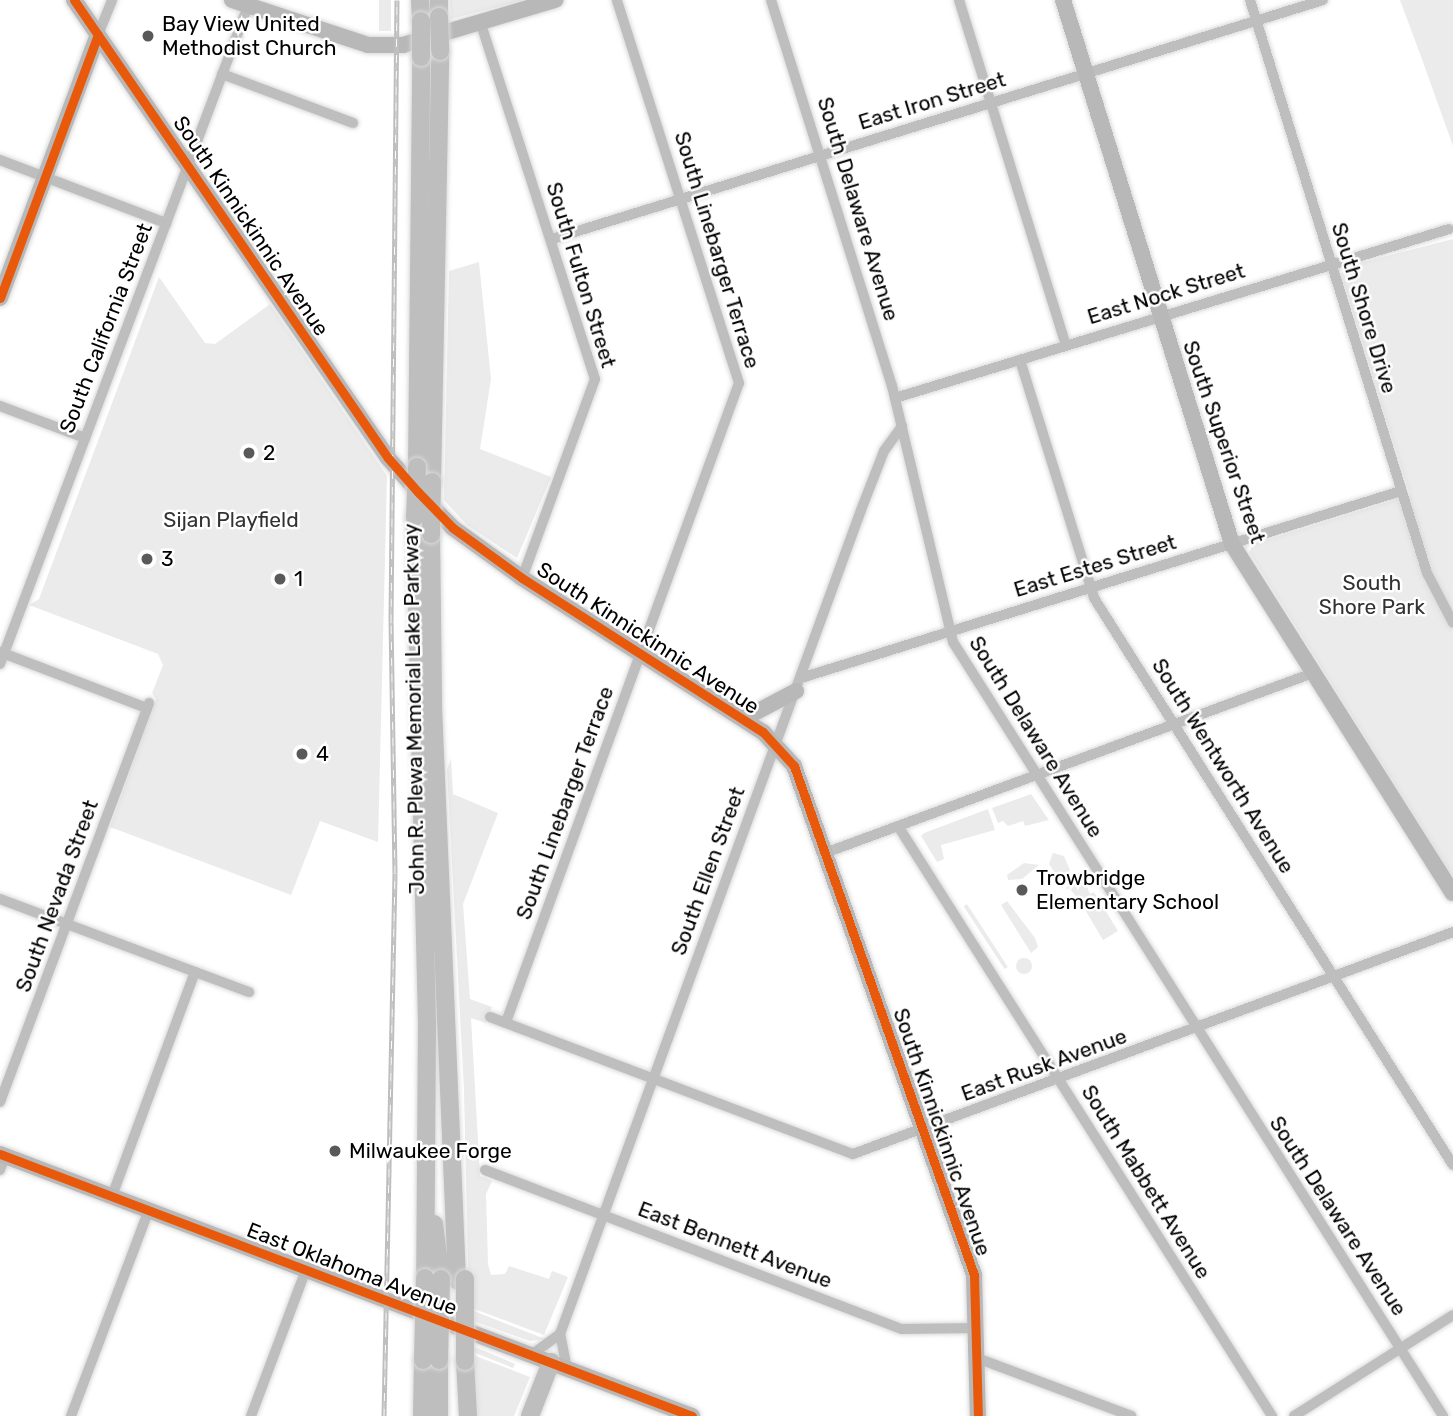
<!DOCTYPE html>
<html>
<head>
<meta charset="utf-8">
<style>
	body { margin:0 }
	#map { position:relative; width:1453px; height:1416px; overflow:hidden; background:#fff; font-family:Rubik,sans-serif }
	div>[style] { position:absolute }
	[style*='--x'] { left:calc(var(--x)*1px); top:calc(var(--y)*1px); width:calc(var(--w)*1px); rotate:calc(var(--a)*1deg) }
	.green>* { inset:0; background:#ebebeb; transform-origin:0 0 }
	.round { border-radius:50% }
	.roads { filter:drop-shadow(0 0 2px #dbdbdb) drop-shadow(0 0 2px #dbdbdb) }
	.street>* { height:10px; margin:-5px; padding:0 5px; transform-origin:5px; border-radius:5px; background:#bebebe }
	.secondary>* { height:16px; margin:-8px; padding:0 8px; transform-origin:8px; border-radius:8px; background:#b8b8b8 }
	.primary>* { height:18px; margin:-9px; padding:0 9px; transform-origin:9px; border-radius:9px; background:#bebebe }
	.rail>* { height:5px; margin-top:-2.5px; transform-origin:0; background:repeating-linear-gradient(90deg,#fff 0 8px,#bebebe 0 16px); box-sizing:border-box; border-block:2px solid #bebebe }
	.bridges { filter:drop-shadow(0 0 2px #dbdbdb) drop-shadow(0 0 2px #dbdbdb) }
	.primary-bridge>* { height:18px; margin:-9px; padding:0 9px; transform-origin:9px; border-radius:9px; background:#bebebe }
	.cycleway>* { height:9px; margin:-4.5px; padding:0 4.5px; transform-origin:4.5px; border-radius:4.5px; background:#e8590c }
	.dots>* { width:19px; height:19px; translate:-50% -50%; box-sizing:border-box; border:4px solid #fff; border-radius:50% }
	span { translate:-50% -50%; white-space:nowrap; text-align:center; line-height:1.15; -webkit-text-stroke:5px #fff; paint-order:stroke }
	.poi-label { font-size:21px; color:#000 }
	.left { translate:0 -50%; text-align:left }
	.street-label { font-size:21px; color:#000 }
	.park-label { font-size:21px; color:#323232 }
</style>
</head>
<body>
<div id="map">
	<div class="green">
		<div style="left:379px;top:0;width:12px;height:31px"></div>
		<div style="clip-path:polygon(450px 0,525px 0,451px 19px)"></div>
		<div style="clip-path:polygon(1400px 0,1453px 0,1453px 146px,1423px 62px)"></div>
		<div style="clip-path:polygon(1453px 239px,1453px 877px,1249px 552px,1254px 544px,1410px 495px,1341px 274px,1348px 266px)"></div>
		<div style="clip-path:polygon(479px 262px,491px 379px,480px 449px,551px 477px,517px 558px,467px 525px,444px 500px,449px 271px)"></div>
		<div style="clip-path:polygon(159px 277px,205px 343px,215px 344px,270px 304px,387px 476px,378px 842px,320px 821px,291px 895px,110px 827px,156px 699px,152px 693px,163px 665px,158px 654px,29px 605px,39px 599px)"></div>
		<div style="clip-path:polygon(451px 758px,453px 794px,498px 813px,463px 904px,470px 999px,492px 1007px,486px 1023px,471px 1018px,480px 1176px,492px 1181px,486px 1194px,488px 1264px,491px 1275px,505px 1274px,509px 1266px,549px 1279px,552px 1271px,568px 1277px,544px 1335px,469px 1307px,464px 1089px,447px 770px)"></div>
		<div style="clip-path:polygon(1031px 794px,1049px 820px,1025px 826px,1023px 821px,1008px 826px,1003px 821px,998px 823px,992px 808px)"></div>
		<div style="clip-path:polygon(988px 809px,995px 830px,941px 845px,944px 859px,937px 862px,921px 836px,924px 833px)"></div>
		<div style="clip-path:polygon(1053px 853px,1064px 856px,1070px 870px,1066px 876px,1058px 878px,1049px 864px)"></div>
		<div style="clip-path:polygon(1024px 863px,1039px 865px,1022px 879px,1008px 880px,1007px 875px)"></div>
		<div style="clip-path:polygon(1081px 872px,1090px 894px,1094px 892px,1118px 931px,1103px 940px,1080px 901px,1069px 888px,1066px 890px,1071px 879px)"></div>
		<div style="clip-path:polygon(1007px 901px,1035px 938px,1038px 947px,1031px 953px,1001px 905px)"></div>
		<div style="left:967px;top:904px;width:75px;height:4px;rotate:57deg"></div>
		<div class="round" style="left:1016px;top:958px;width:16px;height:16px"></div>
		<div style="clip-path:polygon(469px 1309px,545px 1339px,530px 1341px,468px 1319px)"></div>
		<div style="clip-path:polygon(468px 1344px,515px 1364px,513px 1368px,468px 1350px)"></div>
		<div style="clip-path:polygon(468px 1353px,530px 1377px,514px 1416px,476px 1416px)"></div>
	</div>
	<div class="roads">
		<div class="street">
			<div style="--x:771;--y:0;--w:405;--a:72.6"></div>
			<div style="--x:892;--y:386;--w:263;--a:76.6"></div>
			<div style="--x:953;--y:642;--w:916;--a:57.66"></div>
			<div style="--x:959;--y:0;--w:361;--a:72.8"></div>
			<div style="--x:1250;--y:0;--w:600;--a:72.83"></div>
			<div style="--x:1427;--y:573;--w:56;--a:62.5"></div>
			<div style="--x:480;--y:21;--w:376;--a:72.2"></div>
			<div style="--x:595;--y:379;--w:212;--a:110.1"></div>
			<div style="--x:98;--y:35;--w:38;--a:-68"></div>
			<div style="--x:222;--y:74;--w:140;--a:20.5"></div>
			<div style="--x:0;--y:160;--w:178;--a:20.8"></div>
			<div style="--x:552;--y:239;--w:807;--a:-17.22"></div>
			<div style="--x:1020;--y:360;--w:249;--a:72.7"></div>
			<div style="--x:1094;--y:598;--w:671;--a:57.66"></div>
			<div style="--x:895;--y:398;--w:579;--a:-16.96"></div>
			<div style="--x:0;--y:406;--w:91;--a:20.6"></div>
			<div style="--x:0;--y:652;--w:157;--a:20.9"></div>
			<div style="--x:0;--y:664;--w:703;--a:-69.35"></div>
			<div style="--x:801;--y:678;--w:628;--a:-17.31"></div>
			<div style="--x:898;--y:826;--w:699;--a:57.63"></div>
			<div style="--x:825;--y:853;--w:520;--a:-20.25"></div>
			<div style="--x:0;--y:899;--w:266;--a:20.5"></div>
			<div style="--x:490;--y:1017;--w:388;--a:20.7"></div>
			<div style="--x:853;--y:1154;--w:640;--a:-20.3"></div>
			<div style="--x:506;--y:1022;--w:680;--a:-69.97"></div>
			<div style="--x:739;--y:383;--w:402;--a:-107.7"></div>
			<div style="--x:0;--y:1102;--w:426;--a:-69.5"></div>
			<div style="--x:0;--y:1170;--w:15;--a:-70"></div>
			<div style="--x:485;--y:1170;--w:446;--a:20.9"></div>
			<div style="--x:902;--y:1329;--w:75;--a:-0.8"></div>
			<div style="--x:112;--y:1196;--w:239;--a:-69.7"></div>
			<div style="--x:531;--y:1355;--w:36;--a:-36"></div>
			<div style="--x:977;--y:1358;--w:165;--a:20.6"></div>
			<div style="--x:567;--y:1369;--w:36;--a:-101"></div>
			<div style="--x:560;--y:1334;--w:877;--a:-69.93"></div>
			<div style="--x:861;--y:510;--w:63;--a:-68.7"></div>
			<div style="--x:884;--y:451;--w:31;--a:-54"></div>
			<div style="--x:71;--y:1416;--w:220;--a:-69.3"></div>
			<div style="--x:251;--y:1416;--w:156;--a:-69.4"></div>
			<div style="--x:1294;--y:1416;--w:188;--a:-32.4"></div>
		</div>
		<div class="secondary">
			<div style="--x:74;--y:0;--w:555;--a:55.57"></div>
			<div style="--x:388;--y:458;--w:45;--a:48.6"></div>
			<div style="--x:418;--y:492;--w:50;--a:45.8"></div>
			<div style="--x:453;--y:528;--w:85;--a:35.9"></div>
			<div style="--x:522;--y:578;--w:286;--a:32.6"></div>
			<div style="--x:763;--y:732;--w:46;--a:47.6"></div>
			<div style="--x:794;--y:766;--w:540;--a:70.52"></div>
			<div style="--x:974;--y:1275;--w:141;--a:88.4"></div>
			<div style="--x:232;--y:0;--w:143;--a:18.3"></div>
			<div style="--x:368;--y:45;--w:35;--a:0"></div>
			<div style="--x:403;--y:45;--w:159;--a:-16.5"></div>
			<div style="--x:1063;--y:0;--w:570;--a:72.74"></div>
			<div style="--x:1232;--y:544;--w:413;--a:57.7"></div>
			<div style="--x:0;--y:298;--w:281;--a:-69.6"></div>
			<div style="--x:743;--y:719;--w:60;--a:-27.8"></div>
			<div style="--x:0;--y:1154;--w:740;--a:20.74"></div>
		</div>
		<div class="primary">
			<div style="--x:420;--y:0;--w:21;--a:87"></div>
			<div style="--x:439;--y:0;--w:17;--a:90"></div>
			<div style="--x:417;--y:467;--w:410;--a:-89.4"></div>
			<div style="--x:432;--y:482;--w:431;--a:-88.9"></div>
			<div style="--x:415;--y:517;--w:504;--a:88.64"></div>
			<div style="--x:427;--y:1021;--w:257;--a:90.4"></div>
			<div style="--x:431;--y:534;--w:173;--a:89.3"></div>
			<div style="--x:433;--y:707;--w:574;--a:87.6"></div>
			<div style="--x:434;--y:1224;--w:55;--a:82.7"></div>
			<div style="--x:465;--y:1361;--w:55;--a:86.9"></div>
			<div style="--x:422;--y:1416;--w:56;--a:-89"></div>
			<div style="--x:439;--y:1416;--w:56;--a:-90"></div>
			<div style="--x:530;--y:1416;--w:58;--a:-68.7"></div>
		</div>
	</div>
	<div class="rail">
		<div style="--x:384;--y:1416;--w:543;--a:-88.84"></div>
		<div style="--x:395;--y:873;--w:251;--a:-90.9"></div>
		<div style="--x:391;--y:622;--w:622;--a:-89.45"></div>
	</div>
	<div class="bridges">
		<div class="primary-bridge">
			<div style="--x:439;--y:17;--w:34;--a:88"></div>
			<div style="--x:421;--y:21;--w:36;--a:90"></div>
			<div style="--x:415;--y:517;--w:50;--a:-87.7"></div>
			<div style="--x:431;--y:534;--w:52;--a:-88.9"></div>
			<div style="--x:423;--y:1360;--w:82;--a:-88.6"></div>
			<div style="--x:439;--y:1360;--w:81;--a:-88.6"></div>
			<div style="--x:465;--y:1361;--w:82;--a:-90"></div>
		</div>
	</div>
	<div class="cycleway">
		<div style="--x:74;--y:0;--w:555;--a:55.57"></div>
		<div style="--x:388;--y:458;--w:45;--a:48.6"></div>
		<div style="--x:418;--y:492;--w:50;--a:45.8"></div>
		<div style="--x:453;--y:528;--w:85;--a:35.9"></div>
		<div style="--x:522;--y:578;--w:286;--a:32.6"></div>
		<div style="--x:763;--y:732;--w:46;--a:47.6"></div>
		<div style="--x:794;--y:766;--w:540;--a:70.52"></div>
		<div style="--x:974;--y:1275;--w:141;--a:88.4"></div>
		<div style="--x:0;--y:298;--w:281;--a:-69.6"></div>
		<div style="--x:0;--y:1154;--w:740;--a:20.74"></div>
	</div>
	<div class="dots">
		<div style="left:148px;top:36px;background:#595959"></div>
		<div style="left:249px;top:453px;background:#595959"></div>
		<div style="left:147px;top:559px;background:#595959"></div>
		<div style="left:280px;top:579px;background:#595959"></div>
		<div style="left:302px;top:754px;background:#595959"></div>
		<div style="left:1022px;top:890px;background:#595959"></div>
		<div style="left:335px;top:1151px;background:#595959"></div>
	</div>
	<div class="poi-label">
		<span class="left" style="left:162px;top:36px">Bay View United<br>Methodist Church</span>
		<span class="left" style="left:263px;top:453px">2</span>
		<span class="left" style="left:161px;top:559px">3</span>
		<span class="left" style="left:294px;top:579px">1</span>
		<span class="left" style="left:316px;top:754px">4</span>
		<span class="left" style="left:1036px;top:890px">Trowbridge<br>Elementary School</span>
		<span class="left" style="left:349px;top:1151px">Milwaukee Forge</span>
	</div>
	<div class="street-label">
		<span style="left:932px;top:101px;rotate:-17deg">East Iron Street</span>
		<span style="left:858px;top:209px;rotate:73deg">South Delaware Avenue</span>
		<span style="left:251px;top:226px;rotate:56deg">South Kinnickinnic Avenue</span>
		<span style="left:717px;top:250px;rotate:73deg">South Linebarger Terrace</span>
		<span style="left:581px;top:275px;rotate:73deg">South Fulton Street</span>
		<span style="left:1166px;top:294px;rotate:-17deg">East Nock Street</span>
		<span style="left:1364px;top:308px;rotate:73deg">South Shore Drive</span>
		<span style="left:106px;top:328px;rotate:-69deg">South California Street</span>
		<span style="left:1224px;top:442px;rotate:71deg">South Superior Street</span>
		<span style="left:1095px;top:566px;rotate:-17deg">East Estes Street</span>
		<span style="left:648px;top:638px;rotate:33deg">South Kinnickinnic Avenue</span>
		<span style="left:414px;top:709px;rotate:-91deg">John R. Plewa Memorial Lake Parkway</span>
		<span style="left:1036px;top:737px;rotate:58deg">South Delaware Avenue</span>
		<span style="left:1223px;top:766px;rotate:58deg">South Wentworth Avenue</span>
		<span style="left:565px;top:803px;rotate:-70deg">South Linebarger Terrace</span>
		<span style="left:708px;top:871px;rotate:-70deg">South Ellen Street</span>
		<span style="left:57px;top:896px;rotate:-70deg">South Nevada Street</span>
		<span style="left:1044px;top:1065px;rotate:-20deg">East Rusk Avenue</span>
		<span style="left:942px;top:1132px;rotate:71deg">South Kinnickinnic Avenue</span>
		<span style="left:1146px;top:1182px;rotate:58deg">South Mabbett Avenue</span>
		<span style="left:1338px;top:1216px;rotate:57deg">South Delaware Avenue</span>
		<span style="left:735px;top:1245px;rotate:21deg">East Bennett Avenue</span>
		<span style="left:352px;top:1269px;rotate:21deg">East Oklahoma Avenue</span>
	</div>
	<div class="park-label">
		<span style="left:231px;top:520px">Sijan Playfield</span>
		<span style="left:1372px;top:595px">South<br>Shore Park</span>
	</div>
</div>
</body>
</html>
